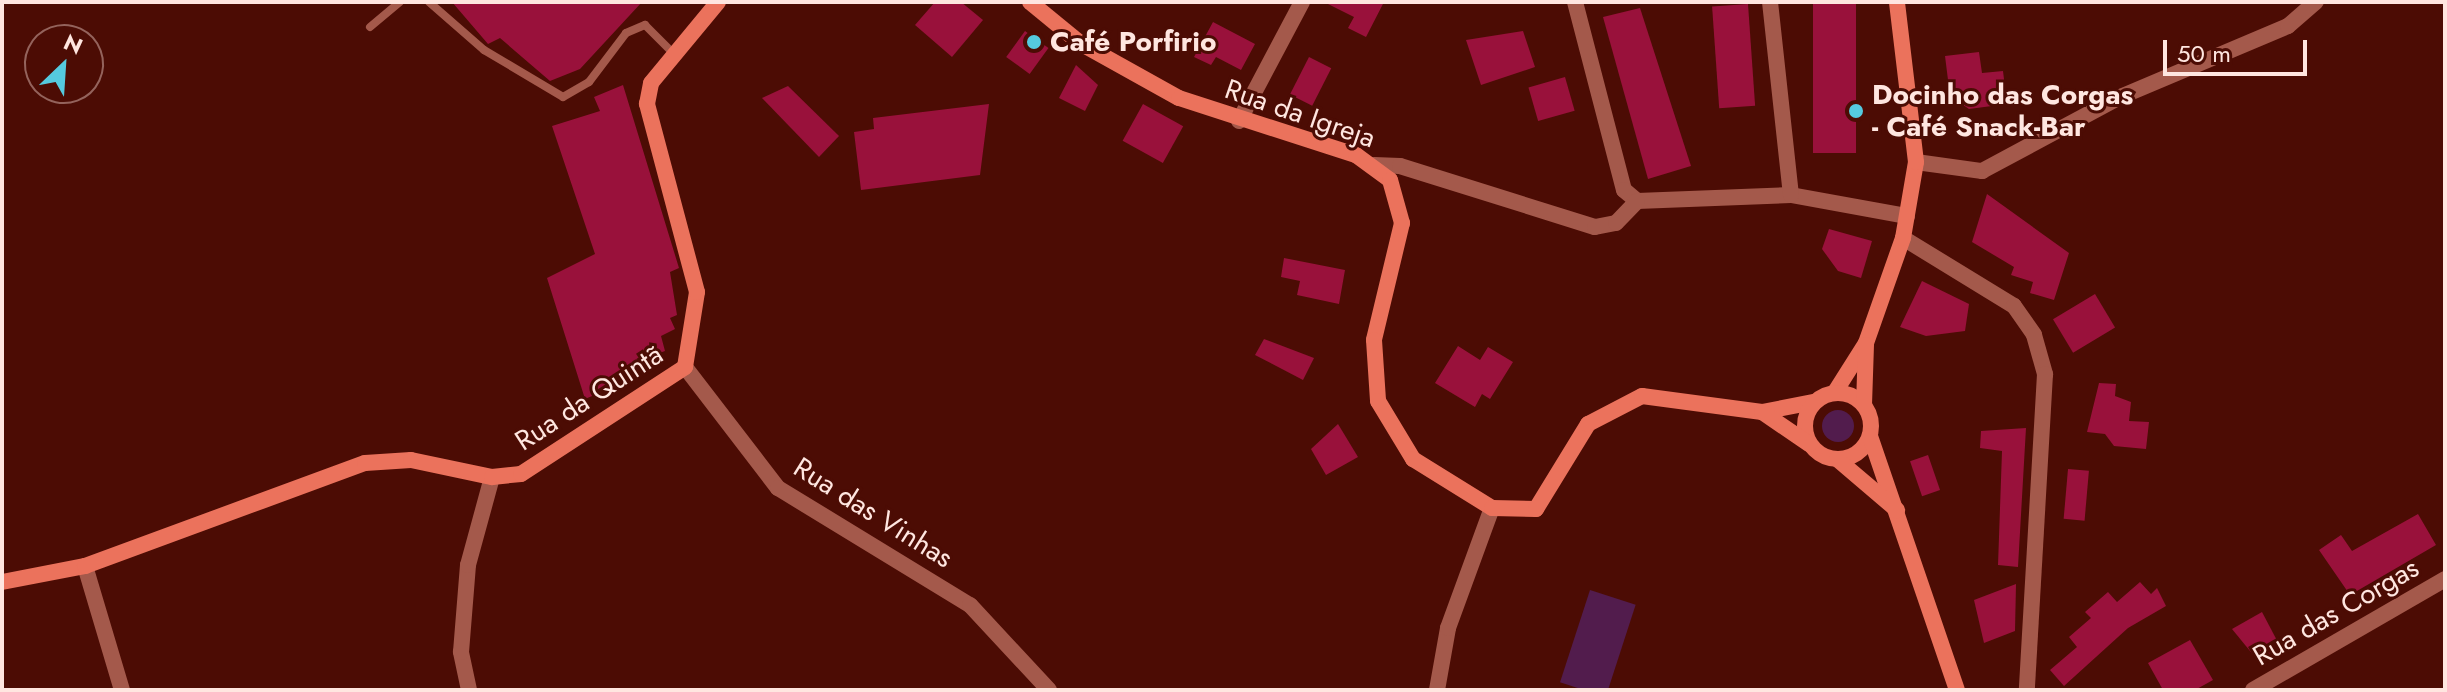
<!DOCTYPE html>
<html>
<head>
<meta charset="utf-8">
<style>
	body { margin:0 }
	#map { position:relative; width:2447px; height:692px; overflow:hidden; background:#4c0c04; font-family:Jost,sans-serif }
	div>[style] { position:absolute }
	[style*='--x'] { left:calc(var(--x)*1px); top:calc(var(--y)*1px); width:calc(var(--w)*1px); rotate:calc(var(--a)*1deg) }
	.green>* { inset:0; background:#521c4d; transform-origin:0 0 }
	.round { border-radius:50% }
	.building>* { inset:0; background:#99113b; transform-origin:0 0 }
	.lane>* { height:8px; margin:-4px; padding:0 4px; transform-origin:4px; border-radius:4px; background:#a4594b }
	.street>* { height:16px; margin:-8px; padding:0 8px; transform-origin:8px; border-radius:8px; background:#a4594b }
	.secondary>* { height:16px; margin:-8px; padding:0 8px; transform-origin:8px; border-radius:8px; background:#eb725c }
	.secondary>.ring { margin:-8px; padding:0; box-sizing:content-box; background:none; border:16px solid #eb725c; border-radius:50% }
	.dots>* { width:22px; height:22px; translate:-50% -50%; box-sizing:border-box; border:4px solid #4c0c04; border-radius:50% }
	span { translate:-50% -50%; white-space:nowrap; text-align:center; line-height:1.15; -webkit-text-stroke:6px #4c0c04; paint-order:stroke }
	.poi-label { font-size:28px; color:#ffe6e0; font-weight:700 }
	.left { translate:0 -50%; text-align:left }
	.street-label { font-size:28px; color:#ffe6e0 }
	.frame { position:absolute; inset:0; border:4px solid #ffe6e0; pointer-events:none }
	.north { position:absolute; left:24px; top:24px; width:80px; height:80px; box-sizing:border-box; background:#4c0c04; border:2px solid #94635c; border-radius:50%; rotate:25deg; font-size:22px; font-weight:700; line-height:32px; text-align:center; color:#ffe6e0 }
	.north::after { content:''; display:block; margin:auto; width:28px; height:36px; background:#55cadf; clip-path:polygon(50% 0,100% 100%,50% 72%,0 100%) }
	.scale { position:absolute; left:2163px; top:40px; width:144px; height:36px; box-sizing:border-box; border:4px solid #ffe6e0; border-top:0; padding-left:10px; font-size:24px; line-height:28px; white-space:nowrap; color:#ffe6e0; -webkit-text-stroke:6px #4c0c04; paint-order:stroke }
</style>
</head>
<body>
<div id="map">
	<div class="green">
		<div class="round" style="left:1822px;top:410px;width:32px;height:32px"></div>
		<div style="left:1590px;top:590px;width:48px;height:97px;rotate:18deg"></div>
	</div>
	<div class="building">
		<div style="clip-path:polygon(452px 2px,642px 2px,580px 69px,550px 81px,500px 38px,488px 44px)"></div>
		<div style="clip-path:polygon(935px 2px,961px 2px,983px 20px,952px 57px,915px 25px)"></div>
		<div style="clip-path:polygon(1324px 2px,1384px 2px,1366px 37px,1348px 28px,1354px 17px)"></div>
		<div style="left:1813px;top:2px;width:43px;height:151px"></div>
		<div style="left:1748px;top:4px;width:102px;height:36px;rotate:86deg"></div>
		<div style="clip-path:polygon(1640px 8px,1691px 166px,1648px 179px,1603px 17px)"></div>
		<div style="clip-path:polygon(1213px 22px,1255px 44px,1241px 70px,1216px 57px,1211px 65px,1194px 57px)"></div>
		<div style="left:1025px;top:31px;width:29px;height:32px;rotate:36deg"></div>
		<div style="clip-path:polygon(1523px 31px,1535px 67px,1481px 85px,1466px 40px)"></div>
		<div style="clip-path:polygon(1979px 52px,1982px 73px,2003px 71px,2007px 104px,1969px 109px,1950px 96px,1945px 56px)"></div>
		<div style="left:1309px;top:57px;width:25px;height:42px;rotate:27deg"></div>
		<div style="clip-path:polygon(1076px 65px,1098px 85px,1085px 111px,1059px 98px)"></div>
		<div style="left:1565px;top:77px;width:35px;height:38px;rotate:74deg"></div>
		<div style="clip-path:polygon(623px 85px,679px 268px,670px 272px,677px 315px,670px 318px,675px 329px,661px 336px,665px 351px,640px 360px,643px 367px,630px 380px,585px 399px,547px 278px,595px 254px,552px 126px,600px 111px,594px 97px)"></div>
		<div style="clip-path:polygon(788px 86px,839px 136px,819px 157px,762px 98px)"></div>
		<div style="clip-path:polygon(989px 104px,980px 175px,861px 190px,854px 132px,874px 129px,873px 118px)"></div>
		<div style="left:1143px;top:104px;width:46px;height:42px;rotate:29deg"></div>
		<div style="clip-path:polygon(1987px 194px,2069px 253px,2054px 300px,2030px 293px,2033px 282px,2011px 275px,2014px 267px,1972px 242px)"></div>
		<div style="clip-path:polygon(1829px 229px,1872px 241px,1861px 278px,1838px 271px,1822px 249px)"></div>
		<div style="clip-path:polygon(1284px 258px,1345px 270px,1339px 304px,1297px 295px,1300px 281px,1281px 277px)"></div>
		<div style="clip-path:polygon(1922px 281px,1969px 304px,1965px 331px,1926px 336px,1900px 327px)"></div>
		<div style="left:2095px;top:294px;width:39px;height:49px;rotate:59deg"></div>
		<div style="clip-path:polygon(1264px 339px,1314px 358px,1303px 380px,1255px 355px)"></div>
		<div style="clip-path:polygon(1458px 346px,1480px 360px,1488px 347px,1513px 362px,1490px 399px,1482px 394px,1475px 407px,1435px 383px)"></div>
		<div style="clip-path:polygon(2099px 383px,2116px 384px,2115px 396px,2131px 402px,2129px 421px,2149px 422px,2146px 449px,2114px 446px,2105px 434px,2087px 432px)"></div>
		<div style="clip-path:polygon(1338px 424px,1358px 457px,1326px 475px,1311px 449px)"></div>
		<div style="clip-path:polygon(2026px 428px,2018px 567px,1998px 565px,2002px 451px,1980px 448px,1981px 431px)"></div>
		<div style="left:1928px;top:455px;width:37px;height:19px;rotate:71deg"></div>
		<div style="left:2068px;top:469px;width:21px;height:50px;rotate:5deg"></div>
		<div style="clip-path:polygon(2418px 514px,2436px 545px,2350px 595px,2319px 550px,2341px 535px,2352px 551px)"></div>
		<div style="clip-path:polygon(2140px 582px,2151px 594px,2157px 588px,2166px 606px,2128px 628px,2064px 686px,2050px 670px,2077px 647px,2069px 637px,2091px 618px,2085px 612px,2108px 592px,2117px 602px)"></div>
		<div style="clip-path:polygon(2016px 584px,2015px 631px,1984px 643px,1974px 600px)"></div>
		<div style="clip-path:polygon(2262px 612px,2282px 650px,2259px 662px,2232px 629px)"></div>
		<div style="clip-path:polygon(2190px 640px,2213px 680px,2195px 690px,2163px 690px,2148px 663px)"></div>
	</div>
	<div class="lane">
		<div style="--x:429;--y:2;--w:73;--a:41.1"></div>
		<div style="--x:484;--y:50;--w:92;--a:30.7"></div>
		<div style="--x:563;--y:97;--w:30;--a:-30"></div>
		<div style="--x:589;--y:82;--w:61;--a:-52.9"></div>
		<div style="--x:626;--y:33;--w:21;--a:-23"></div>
		<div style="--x:645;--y:25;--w:41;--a:45"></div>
		<div style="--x:370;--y:27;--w:39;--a:-40"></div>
	</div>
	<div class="street">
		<div style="--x:1575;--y:2;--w:194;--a:75.4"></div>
		<div style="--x:1624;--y:190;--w:17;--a:40"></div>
		<div style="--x:1637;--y:201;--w:154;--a:-2.2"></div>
		<div style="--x:1791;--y:195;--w:118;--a:10.3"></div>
		<div style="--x:1770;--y:2;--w:194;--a:83.8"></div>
		<div style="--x:1239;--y:121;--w:135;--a:-62.1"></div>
		<div style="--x:1916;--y:162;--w:67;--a:7.8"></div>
		<div style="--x:1982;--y:171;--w:157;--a:-28.2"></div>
		<div style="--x:2120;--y:97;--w:182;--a:-22.9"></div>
		<div style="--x:2288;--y:26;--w:37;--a:-41"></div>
		<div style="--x:1374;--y:165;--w:26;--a:2"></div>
		<div style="--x:1400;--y:166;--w:204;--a:17.4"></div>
		<div style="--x:1595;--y:227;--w:21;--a:-11"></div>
		<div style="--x:1616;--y:223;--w:30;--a:-46"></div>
		<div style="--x:1903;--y:238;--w:130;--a:31.5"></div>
		<div style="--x:2014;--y:306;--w:35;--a:55"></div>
		<div style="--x:2034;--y:335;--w:41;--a:74.2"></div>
		<div style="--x:2045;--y:374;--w:317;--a:93.3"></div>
		<div style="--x:685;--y:367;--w:153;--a:52.5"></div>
		<div style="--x:778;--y:488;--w:225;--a:31.4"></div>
		<div style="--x:970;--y:605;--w:116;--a:47.1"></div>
		<div style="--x:85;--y:566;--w:129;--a:73.4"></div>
		<div style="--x:469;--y:690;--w:39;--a:-102"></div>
		<div style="--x:461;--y:652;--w:87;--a:-85.4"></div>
		<div style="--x:468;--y:565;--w:91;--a:-74.7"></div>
		<div style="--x:1437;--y:690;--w:63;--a:-79.9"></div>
		<div style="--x:1448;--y:628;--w:128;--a:-69.9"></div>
		<div style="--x:2253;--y:690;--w:222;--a:-30"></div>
	</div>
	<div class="secondary">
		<div style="--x:1030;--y:2;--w:65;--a:39.4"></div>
		<div style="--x:1080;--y:43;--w:113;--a:29.1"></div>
		<div style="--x:1179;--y:98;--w:186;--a:17.9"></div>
		<div style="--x:1356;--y:155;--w:42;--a:36.3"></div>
		<div style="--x:1390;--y:180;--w:45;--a:74.4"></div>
		<div style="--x:1402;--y:223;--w:120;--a:103.5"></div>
		<div style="--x:1374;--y:340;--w:61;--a:86.2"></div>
		<div style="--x:1378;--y:401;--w:68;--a:58.9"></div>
		<div style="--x:1413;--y:459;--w:93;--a:31.8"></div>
		<div style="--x:1492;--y:508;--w:44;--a:1.3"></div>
		<div style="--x:1536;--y:509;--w:100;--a:-58.5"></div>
		<div style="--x:1588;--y:424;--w:61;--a:-27.4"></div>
		<div style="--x:1642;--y:396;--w:121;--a:7.6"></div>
		<div style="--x:1762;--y:412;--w:53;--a:-10.9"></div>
		<div style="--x:1835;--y:392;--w:58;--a:-57.7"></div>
		<div style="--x:1866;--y:343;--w:111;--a:-70.6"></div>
		<div style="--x:1903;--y:238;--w:77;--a:-80.3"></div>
		<div style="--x:1916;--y:162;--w:161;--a:-96.8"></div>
		<div class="ring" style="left:1805px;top:393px;width:50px;height:50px"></div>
		<div style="--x:1864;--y:405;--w:60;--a:-88.1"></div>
		<div style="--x:1762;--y:412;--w:57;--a:34.2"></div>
		<div style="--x:1870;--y:436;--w:268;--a:71.1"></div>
		<div style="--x:1837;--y:459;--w:79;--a:40.4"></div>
		<div style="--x:2;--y:582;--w:85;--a:-10.9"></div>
		<div style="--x:85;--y:566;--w:298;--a:-20.2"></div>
		<div style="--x:365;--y:463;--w:46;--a:-3.7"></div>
		<div style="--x:411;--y:460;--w:83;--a:11.9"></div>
		<div style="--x:492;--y:477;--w:29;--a:-6"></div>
		<div style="--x:521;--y:474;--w:196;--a:-33.1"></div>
		<div style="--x:685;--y:367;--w:76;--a:-80.9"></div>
		<div style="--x:697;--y:292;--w:195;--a:-104.9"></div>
		<div style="--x:647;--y:104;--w:21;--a:-79"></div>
		<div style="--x:651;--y:83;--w:105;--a:-50.4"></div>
	</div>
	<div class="dots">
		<div style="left:1034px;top:42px;background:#55cadf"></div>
		<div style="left:1856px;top:111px;background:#55cadf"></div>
	</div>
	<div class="poi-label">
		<span class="left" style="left:1050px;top:42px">Café Porfirio</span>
		<span class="left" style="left:1872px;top:111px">Docinho das Corgas<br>- Café Snack-Bar</span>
	</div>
	<div class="street-label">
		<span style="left:1300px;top:114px;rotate:19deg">Rua da Igreja</span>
		<span style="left:589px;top:398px;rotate:-33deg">Rua da Quintã</span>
		<span style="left:873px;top:513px;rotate:32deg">Rua das Vinhas</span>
		<span style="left:2336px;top:612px;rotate:-30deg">Rua das Corgas</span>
	</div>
	<div class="frame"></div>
	<div class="north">N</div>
	<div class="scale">50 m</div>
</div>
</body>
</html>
